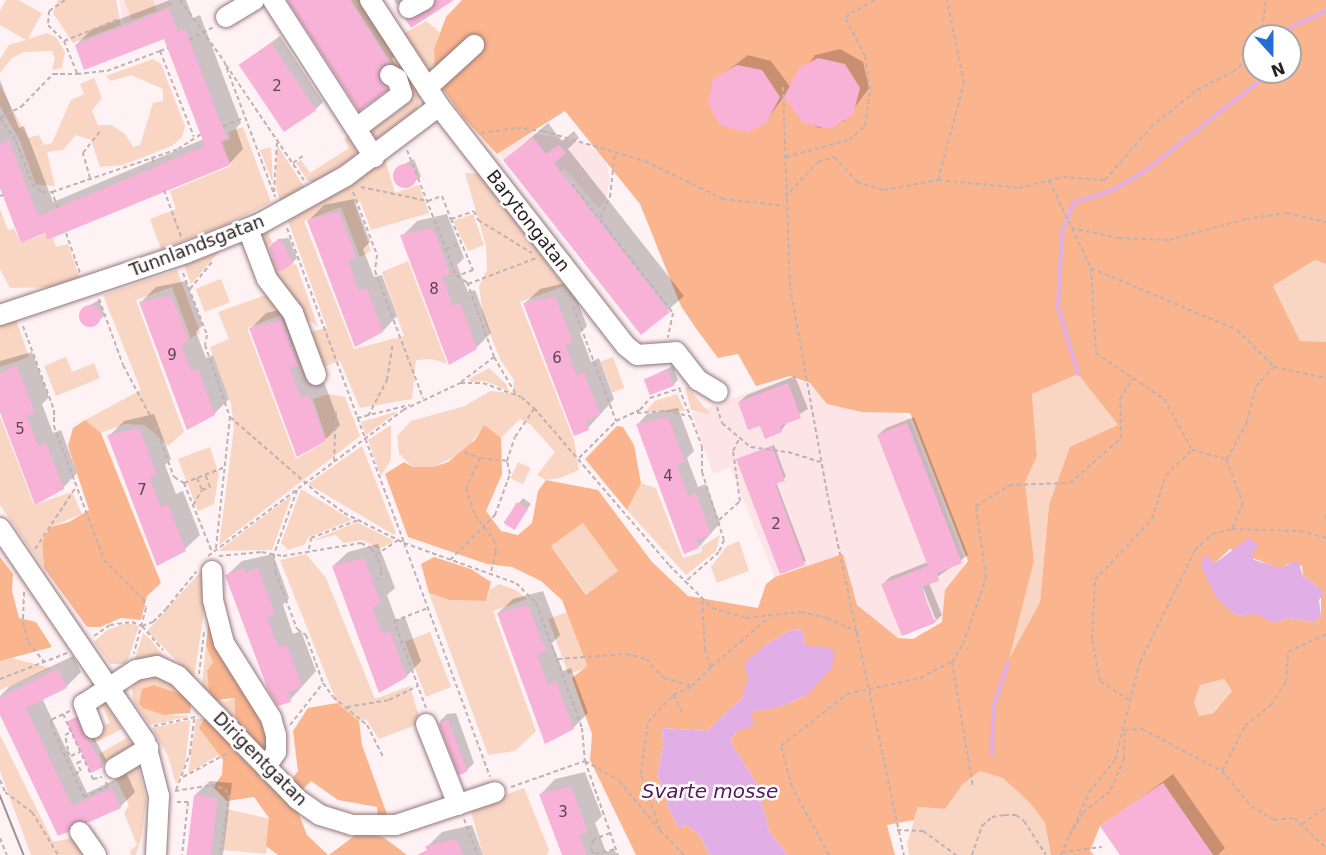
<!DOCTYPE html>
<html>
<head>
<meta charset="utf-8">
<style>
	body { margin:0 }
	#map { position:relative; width:1326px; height:855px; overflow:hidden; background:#fff2f4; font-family:"DejaVu Sans",sans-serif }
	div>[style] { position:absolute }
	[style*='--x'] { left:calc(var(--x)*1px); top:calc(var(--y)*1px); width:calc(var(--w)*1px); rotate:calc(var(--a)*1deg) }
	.built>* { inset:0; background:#fce4e7 }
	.green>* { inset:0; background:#f8d6c3; transform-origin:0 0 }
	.forest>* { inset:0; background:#fab58e }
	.water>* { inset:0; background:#e2aee6 }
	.shadow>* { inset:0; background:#0003 }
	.stream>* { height:4px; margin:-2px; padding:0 2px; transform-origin:2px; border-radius:2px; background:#e2aee6 }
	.building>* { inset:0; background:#f8b2d8; transform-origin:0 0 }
	.round { border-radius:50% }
	.path>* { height:2px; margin-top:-1px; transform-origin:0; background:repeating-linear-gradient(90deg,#bfb2b4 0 4.5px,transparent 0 7.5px) }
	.roads { filter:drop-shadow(0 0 2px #93777c) drop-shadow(0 0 2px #93777c) }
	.minor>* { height:20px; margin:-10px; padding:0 10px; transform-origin:10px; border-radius:10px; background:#fff }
	.tram>* { height:1.5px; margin:-0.75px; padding:0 0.75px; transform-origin:0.75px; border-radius:0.75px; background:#9d9193 }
	span { translate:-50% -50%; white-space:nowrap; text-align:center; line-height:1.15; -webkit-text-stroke:5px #fff; paint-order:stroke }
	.number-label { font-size:15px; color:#5e4450 }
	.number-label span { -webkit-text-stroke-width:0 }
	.street-label { font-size:18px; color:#2b2022 }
	.water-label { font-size:20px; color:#56195c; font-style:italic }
	.north { position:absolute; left:1242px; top:24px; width:60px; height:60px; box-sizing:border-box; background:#fff; border:2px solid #aaa6a7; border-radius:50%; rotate:159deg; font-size:16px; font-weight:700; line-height:24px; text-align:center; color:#2b2022 }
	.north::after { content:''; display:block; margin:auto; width:21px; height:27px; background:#246dd9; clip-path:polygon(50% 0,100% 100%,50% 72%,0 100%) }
</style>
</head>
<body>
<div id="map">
	<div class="built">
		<div style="clip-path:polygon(120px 0,168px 0,173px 5px,123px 24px)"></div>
		<div style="clip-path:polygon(523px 131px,587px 144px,603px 155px,610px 177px,606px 200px,599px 208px,565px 169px,531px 194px,488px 139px)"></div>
		<div style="clip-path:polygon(790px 378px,909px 417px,965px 561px,939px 622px,890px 640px,857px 605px,843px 555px,775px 577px,730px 467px,713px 474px,692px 413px)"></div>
	</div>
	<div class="green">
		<div style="clip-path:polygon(6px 0,18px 0,42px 13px,28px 39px,47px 33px,56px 37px,65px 52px,62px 68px,52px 70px,55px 58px,52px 51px,24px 52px,12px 58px,0 73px,0 59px,9px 45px,26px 40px,0 25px,0 11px)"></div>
		<div style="clip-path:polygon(58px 0,116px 0,121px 25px,73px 43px,53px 13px)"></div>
		<div style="clip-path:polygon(124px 0,153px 0,157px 11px,132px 20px)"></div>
		<div style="clip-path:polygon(351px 0,360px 0,421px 95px,416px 112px,380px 139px,372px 136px,373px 128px,399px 111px,407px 99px,394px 67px)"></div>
		<div style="clip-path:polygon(426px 21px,440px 32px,434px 49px,435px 78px,403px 34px)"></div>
		<div style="clip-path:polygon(153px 59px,161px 64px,185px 126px,182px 137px,172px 146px,123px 165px,100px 167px,91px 140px,76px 135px,63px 150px,47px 152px,55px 186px,36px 185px,20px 141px,0 106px,0 86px,28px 138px,39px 135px,44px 145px,52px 143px,71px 100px,84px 94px,80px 84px,94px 78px,102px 98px,92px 111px,98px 125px,112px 125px,125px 134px,133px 147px,140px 145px,153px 103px,163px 101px,163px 89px,131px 75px,111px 81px,106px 76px)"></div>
		<div style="clip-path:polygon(243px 127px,271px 202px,228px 224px,161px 249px,150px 219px,176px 209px,170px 191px,231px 166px,222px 142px,230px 139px,228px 132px)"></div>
		<div style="clip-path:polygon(348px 136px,356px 148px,354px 157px,314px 183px,308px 181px,296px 163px,301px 160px,310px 173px,349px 148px,344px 139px)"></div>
		<div style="clip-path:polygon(277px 145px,305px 188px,281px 202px,276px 189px)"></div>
		<div style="clip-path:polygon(271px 147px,273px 180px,272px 181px,260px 150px)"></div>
		<div style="clip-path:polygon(385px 159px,395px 193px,419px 185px,429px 213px,371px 230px,360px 201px,354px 203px,371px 251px,360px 257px,341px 207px,304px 221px,354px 349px,404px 336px,382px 272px,408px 261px,447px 364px,432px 359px,416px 360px,412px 399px,360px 408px,340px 361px,316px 369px,301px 365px,281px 315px,247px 328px,296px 459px,327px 441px,313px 399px,329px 394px,345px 397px,360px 436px,219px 545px,234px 428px,231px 404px,210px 347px,229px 339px,218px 312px,271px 293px,305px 333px,327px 328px,288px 221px)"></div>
		<div style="clip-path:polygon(465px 173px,482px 174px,564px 286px,520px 302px,574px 440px,579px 470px,560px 478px,546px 480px,537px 475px,555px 452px,531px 425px,520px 419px,501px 438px,484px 426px,464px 452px,433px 467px,413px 467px,399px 454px,397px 436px,411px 421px,465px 406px,490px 391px,513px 393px,514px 380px,500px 359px,483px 316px,479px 286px,487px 270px,486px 246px)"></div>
		<div style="clip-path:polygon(0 209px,8px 230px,14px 229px,21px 243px,45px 234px,47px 240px,53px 238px,56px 247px,68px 244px,80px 279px,53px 287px,10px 288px,0 269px)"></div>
		<div style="clip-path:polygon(473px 214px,484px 245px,468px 251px,453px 221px)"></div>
		<div style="clip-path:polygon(267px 230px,272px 242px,268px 248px,277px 270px,296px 264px,318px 327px,310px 321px,301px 323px,274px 284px,260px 235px)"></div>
		<div style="clip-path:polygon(218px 252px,218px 253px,191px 284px,184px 265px)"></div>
		<div style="clip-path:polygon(1315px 260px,1326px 264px,1326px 342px,1300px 342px,1273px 286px)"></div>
		<div style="clip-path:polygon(177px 270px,200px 333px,191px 338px,172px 287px,136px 300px,184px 432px,168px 446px,145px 425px,125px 424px,101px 433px,85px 420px,141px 390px,103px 295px)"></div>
		<div style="left:221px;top:279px;width:25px;height:27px;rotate:69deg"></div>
		<div style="clip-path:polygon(16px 320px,29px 357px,0 367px,0 325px)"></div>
		<div style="clip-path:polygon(66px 357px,72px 372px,94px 363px,100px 378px,56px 396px,44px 366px)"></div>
		<div style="left:613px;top:357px;width:33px;height:13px;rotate:70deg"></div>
		<div style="clip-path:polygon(489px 368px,506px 384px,509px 391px,485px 381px,471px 382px,469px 379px)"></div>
		<div style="clip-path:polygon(1078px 374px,1118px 425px,1049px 505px,1040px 602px,1008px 662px,1034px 561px,1025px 482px,1037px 456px,1032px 394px)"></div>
		<div style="clip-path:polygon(688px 386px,696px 397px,711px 415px,691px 410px,685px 388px)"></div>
		<div style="clip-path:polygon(677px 394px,685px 411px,645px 412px,655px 401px)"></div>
		<div style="clip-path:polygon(395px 412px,396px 413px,366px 435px,361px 422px)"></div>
		<div style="clip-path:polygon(0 416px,34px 505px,72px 492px,82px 514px,50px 527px,42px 542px,44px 568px,0 505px)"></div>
		<div style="clip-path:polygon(391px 425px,391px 460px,381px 476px,368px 440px)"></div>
		<div style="clip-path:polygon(362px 446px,396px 533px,394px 535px,308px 484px)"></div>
		<div style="clip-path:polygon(210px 447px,219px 474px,214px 504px,198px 511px,178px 459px)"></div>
		<div style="left:518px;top:462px;width:14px;height:18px;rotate:25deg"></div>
		<div style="clip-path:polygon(641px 483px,656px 488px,683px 558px,702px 552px,701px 547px,720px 535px,716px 551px,686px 575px,627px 510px)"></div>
		<div style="clip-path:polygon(301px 489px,352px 520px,309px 537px,304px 545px,281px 552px,288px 549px,281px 543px)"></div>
		<div style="clip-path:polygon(292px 495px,272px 550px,219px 551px,223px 547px)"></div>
		<div style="clip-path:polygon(357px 522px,394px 541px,379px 549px,362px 540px,343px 543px,336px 535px,311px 541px)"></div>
		<div style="left:583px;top:523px;width:61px;height:39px;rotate:54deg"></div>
		<div style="clip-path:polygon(739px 541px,749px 571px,717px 583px,711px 567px,727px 546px)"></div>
		<div style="clip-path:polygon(306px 554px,326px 578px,375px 699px,410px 686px,421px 723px,379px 739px,366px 719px,359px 721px,337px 703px,280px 560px)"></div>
		<div style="clip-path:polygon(205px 567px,205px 605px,194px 678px,147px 631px)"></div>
		<div style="clip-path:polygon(499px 584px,516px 590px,527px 599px,493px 611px,536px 731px,515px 751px,488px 755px,429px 593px,449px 600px,486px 601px,490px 590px)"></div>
		<div style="left:567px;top:612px;width:59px;height:20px;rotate:70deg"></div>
		<div style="clip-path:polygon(127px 623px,139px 626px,129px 657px,125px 664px,110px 664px,94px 642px,107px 630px)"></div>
		<div style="left:430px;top:632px;width:59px;height:27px;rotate:69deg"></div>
		<div style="clip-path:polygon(143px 633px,152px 641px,164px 657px,135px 659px)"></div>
		<div style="clip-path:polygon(206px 646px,213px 662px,207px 671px,210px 691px,224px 702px,235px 698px,235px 723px,202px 685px)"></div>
		<div style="clip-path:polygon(11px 658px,51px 668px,0 690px,0 661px)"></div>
		<div style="clip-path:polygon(164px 674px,192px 698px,154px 685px,164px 715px,191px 716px,150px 725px,133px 701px,132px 687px,139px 677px)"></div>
		<div style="clip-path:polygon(1224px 679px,1232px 691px,1212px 713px,1199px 716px,1194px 702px,1199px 685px)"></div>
		<div style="clip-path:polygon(106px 703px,122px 729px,94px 743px,89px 733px,110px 723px,101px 704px)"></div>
		<div style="clip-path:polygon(196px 719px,204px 719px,199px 728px,219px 755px,188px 773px)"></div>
		<div style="clip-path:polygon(190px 720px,185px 766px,176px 784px,168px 756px,152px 728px)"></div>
		<div style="clip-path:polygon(0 735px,53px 842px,72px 838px,87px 855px,31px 855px,0 771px)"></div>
		<div style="clip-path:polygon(128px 737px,133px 747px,103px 762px,99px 754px)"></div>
		<div style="clip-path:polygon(137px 761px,146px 800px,142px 835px,136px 855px,131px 855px,130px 851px,137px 845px,124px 813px,129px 805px,113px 773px)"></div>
		<div style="clip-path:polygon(980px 771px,1003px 778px,1030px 803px,1045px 823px,1051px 855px,909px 855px,907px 844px,918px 807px,945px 809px,963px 784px)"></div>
		<div style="clip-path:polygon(524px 788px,549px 850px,547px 855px,483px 855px,470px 808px)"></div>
		<div style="clip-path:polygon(227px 809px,270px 819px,266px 854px,223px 850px)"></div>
	</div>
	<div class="forest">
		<div style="clip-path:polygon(evenodd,462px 0,1326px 0,1326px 264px,1315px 260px,1273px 286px,1300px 341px,1326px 342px,1326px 855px,1213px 855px,1163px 783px,1100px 826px,1090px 851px,1094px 855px,1051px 855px,1045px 823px,1030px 803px,1003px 778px,980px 771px,963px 784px,945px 809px,918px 807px,914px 820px,887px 825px,895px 855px,788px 855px,769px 831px,757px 784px,730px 741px,751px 712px,780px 707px,807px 695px,817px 682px,813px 648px,805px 646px,802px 630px,793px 629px,765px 645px,742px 698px,707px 731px,662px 728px,663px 746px,657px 776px,669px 798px,667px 805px,678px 827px,688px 826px,699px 835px,710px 855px,636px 855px,590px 760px,592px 734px,572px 678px,587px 666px,562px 600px,541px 581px,512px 567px,487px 564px,408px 537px,385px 474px,404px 462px,413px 467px,433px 467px,448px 462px,475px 440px,484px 425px,501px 438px,502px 474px,486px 511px,501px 531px,518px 535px,532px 523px,538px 491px,546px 480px,598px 490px,652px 562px,688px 596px,758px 608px,766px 584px,775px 577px,843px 554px,857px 605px,898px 638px,913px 639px,942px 622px,945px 590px,968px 561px,910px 413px,862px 412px,827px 404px,810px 383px,790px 376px,756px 386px,738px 354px,718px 358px,695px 327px,681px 306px,640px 204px,565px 111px,497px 154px,463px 117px,435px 78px,434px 49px,446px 17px,462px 0,1254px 36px,1290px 36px,1290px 72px,1254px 72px,1254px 36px,462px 0,1078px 374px,1118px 425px,1070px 447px,1049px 505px,1040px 602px,1009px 659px,1034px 561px,1025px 482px,1037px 456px,1032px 394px,1078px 374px,462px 0,583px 523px,618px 571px,586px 595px,551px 546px,583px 523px,462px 0,1230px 549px,1280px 569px,1288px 564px,1302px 566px,1303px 576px,1321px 589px,1321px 616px,1314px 622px,1289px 618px,1275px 623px,1255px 613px,1237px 616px,1213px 591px,1210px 562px,1215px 563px,1230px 549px,462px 0,1224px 679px,1232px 691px,1213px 713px,1199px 716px,1194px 702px,1200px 685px,1224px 679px)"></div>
		<div style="clip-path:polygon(85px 420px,101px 433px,161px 583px,147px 596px,141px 620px,121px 618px,100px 627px,87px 627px,44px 568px,42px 542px,50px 527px,69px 522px,89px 510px,68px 446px,73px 428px)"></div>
		<div style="clip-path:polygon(617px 426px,623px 427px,634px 445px,641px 483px,627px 510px,585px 459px)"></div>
		<div style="clip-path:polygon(0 557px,13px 574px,12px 591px,19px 618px,36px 622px,52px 647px,0 661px)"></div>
		<div style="clip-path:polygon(434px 557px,471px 569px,491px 582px,486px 601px,449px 600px,429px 593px,421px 564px)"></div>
		<div style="clip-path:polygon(209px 616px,267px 717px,267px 758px,235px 723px,235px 698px,216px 700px,209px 691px,207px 671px,213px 662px,206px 646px)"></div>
		<div style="clip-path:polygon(154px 685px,192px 698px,190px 713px,164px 715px,143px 708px,139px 704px,142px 689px)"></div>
		<div style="clip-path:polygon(337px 703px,359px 721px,362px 745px,388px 817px,378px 817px,377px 807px,338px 800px,311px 781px,302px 790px,292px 779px,298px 771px,293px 731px,308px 708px)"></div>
		<div style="clip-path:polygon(204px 719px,211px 720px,240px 756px,298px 812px,307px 835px,328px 855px,278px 855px,266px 846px,269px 818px,254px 797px,227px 801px,213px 787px,222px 775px,223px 760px,199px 728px)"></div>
		<div style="clip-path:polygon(361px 831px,383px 837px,407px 855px,329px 855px)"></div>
	</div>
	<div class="water">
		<div style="clip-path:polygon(1249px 538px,1258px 545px,1252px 555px,1254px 560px,1280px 568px,1298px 561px,1303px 576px,1321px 589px,1324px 594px,1319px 600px,1321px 616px,1314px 622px,1289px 618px,1275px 623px,1255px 614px,1237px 616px,1217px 599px,1201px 567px,1204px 554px,1215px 563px)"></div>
		<div style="clip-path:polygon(793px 629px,802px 630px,805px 646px,828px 647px,835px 651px,832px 668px,807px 695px,780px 707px,752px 712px,753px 726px,737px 731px,730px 741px,757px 784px,769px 831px,788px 855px,710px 855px,699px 835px,688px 826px,678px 827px,667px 805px,669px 798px,657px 776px,663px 746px,662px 728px,707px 731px,742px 698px,748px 678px,744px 664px,765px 645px)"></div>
	</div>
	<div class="shadow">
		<div style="clip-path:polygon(170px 0,186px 0,193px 18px,200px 15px,241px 123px,236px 128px,243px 149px,229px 164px,46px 232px,0 184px,0 80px,19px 128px,24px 126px,53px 202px,204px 139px,165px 37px,76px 45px,91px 30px)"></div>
		<div style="clip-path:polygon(289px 0,374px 0,404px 47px,392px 59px,402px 74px,387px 88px)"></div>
		<div style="clip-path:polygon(394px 0,402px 0,397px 5px)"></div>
		<div style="clip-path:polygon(437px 0,452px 0,411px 26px,407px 19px,434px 7px)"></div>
		<div style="clip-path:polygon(280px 36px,323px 102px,316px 109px,240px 65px)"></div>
		<div style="clip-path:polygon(840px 49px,863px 62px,869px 88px,845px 121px,819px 128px,800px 118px,785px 95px,769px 117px,715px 80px,748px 55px,771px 61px,791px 88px,815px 55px)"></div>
		<div style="clip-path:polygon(548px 123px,562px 141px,574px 131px,579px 138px,568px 149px,684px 296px,641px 333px,505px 160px)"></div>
		<div style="clip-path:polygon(414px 159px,421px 177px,402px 187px,395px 169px)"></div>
		<div style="clip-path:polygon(354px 199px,370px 242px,363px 249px,374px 277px,382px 275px,397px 316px,383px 331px,309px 220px,324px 205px)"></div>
		<div style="clip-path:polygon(447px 214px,464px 258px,457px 265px,468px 292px,475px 290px,491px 333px,476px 348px,402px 236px,417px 221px)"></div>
		<div style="clip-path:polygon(289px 238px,297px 258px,292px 263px,273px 244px,278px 239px)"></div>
		<div style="clip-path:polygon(186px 281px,203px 325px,196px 332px,206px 358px,213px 355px,229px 399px,214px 414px,141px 302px,156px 287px)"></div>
		<div style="clip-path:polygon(570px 282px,587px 326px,580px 333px,591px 362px,599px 358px,614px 399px,588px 428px,525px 303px,540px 289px)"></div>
		<div style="clip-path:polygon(99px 300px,105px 316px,86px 326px,81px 310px)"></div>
		<div style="clip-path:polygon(296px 306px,316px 384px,324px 382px,340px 425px,325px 440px,251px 328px,266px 313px)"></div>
		<div style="clip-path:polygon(32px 352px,49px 397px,42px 404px,53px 433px,61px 430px,77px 473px,63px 488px,0 407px,0 361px)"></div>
		<div style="clip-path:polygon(673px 366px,678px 380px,673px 385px,646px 379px)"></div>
		<div style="clip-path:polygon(795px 376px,808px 409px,788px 421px,781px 431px,739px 402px,747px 395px)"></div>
		<div style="clip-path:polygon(678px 408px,694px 451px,687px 458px,698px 487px,706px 484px,720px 523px,699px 547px,638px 424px,647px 414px)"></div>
		<div style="clip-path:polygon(154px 414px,171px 459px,165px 465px,176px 494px,183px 491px,200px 535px,185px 549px,109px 436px,124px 421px)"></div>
		<div style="clip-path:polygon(evenodd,914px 417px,968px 555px,929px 583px,942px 615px,934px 622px,883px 584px,890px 577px,928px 562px,878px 435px,886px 428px,914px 417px,920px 580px,936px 620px,932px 620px,920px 580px)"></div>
		<div style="clip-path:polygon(774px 445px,786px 477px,776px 482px,806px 561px,781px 572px,740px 458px)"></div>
		<div style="clip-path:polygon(523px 498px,531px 504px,517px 523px,504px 522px)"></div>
		<div style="clip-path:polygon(378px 544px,395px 588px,387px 595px,396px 620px,405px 617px,421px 661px,407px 676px,333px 566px,348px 552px)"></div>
		<div style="clip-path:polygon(273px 554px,289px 598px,283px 605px,293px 634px,301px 631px,316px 671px,290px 700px,227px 575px,242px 561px)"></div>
		<div style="clip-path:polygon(543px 591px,560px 635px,552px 643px,563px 671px,571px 668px,588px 713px,573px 728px,498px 613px,513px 599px)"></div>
		<div style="clip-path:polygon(73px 656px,81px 672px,66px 687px,42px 698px,87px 793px,127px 774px,135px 792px,120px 807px,77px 821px,67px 830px,0 711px,0 696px,10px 686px)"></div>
		<div style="clip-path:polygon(456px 713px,474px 763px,463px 774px,440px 721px,447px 714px)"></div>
		<div style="clip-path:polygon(81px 714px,107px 761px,102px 766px,68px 723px)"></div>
		<div style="clip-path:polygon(585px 772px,602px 816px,595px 823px,606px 852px,614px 849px,617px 855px,564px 855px,541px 794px,555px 779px)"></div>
		<div style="clip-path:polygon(1173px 774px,1225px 848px,1218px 855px,1122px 855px,1102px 827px)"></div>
		<div style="clip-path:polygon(210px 781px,232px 783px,223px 855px,188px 855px,195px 795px)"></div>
		<div style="clip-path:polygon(472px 825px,483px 855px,430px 855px,427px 847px,442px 832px)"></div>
	</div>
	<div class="stream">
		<div style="--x:1287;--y:36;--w:8;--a:-76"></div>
		<div style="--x:1289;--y:28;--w:41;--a:-24.7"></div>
		<div style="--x:1078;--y:374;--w:70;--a:-106.6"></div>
		<div style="--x:1058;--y:307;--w:74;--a:-86.9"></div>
		<div style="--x:1062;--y:233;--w:32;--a:-70"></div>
		<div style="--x:1073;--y:203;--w:42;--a:-18"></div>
		<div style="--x:1113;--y:190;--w:37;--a:-31"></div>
		<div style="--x:1145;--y:171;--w:160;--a:-38.2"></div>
		<div style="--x:992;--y:754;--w:45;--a:-88.7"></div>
		<div style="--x:993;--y:709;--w:49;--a:-72.3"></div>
	</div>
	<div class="building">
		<div style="clip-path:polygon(287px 0,350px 0,390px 63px,383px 65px,378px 74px,388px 90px,359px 111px)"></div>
		<div style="clip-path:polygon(436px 0,454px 0,411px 28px,405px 19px,430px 11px)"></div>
		<div style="clip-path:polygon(169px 8px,178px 32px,185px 29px,227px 139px,220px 141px,230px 165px,47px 240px,45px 233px,21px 243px,0 188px,0 144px,9px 140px,38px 216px,205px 146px,164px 39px,84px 70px,75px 45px)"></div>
		<div style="left:271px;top:43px;width:81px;height:39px;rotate:56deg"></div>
		<div style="clip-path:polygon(818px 58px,845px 64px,860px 88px,853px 115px,830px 129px,803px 123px,784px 97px,799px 68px)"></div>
		<div style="clip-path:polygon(737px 65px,762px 70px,780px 97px,766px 123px,747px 133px,720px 125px,708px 103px,713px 79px)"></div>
		<div style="clip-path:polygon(533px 137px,546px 154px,559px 145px,566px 153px,554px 163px,670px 312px,641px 335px,503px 160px)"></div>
		<div class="round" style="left:393px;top:164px;width:24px;height:24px"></div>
		<div style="clip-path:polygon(339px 212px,356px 258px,348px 261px,359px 291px,367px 288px,383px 332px,355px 347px,307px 220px)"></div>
		<div style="clip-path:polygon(433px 228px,450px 274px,442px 277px,453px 306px,460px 303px,477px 349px,449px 365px,400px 235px)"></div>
		<div style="clip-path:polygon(281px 240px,293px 264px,281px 271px,277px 270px,269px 248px,272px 243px)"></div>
		<div style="clip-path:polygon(171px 295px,189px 341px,181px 344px,191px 371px,198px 369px,215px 415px,187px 430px,139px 302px)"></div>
		<div style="clip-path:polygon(555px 296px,573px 342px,565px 345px,576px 375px,584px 372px,600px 415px,586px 420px,589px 430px,574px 436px,523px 303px)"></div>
		<div class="round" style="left:79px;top:305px;width:22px;height:22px"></div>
		<div style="clip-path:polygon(281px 320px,298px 365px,290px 368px,301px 398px,309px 395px,326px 441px,297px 457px,249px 328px)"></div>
		<div style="clip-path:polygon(17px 366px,35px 413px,27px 416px,38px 446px,46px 443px,64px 489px,35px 505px,0 412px,0 373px)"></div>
		<div style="left:668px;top:370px;width:17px;height:26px;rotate:69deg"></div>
		<div style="clip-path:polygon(788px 383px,801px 418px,780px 426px,782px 432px,765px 439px,760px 426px,748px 430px,738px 402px)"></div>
		<div style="clip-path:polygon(668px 417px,685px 462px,677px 465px,688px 496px,696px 493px,711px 534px,696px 540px,699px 548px,684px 554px,636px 424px)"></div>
		<div style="clip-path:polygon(907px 423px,962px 563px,937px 573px,939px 581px,921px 587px,935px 623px,902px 636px,881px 584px,928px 566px,877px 435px)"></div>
		<div style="clip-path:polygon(139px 428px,157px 475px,149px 478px,161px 507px,168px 505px,186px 551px,157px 566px,107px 435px)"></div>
		<div style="clip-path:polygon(772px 446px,785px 481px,775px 484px,805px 565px,780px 574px,736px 459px)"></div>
		<div style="left:517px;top:502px;width:13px;height:25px;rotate:32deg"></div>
		<div style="clip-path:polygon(364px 558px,381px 604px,372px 607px,382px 634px,390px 631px,407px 677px,379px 693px,332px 566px)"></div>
		<div style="clip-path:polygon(244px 568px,245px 573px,258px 568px,275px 614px,267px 617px,278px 647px,287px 645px,302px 687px,288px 692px,291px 702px,278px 706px,268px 690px,225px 575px)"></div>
		<div style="clip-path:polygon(528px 605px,546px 651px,537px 655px,548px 685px,556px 681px,574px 729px,545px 744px,497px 613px)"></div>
		<div style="clip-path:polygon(58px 669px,67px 688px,26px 708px,72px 806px,112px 788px,121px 808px,87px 823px,74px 822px,68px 832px,58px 836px,0 715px,0 697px)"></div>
		<div style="clip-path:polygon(76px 717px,103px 767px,91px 773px,66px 722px)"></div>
		<div style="left:448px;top:720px;width:55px;height:10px;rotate:69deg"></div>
		<div style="clip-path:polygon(1163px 783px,1213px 855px,1120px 855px,1100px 826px)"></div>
		<div style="clip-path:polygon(571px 786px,588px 832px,579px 835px,587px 855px,562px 855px,539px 794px)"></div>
		<div style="left:194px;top:795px;width:24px;height:61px;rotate:7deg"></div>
		<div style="clip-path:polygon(457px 839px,463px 855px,417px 855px,427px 850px,425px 846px)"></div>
	</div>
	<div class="path">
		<div style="--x:65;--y:0;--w:19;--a:145"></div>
		<div style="--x:49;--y:11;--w:14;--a:94"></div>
		<div style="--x:48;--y:25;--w:23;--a:45"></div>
		<div style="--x:64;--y:41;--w:57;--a:-21.6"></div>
		<div style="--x:180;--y:0;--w:75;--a:54.2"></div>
		<div style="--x:224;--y:61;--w:145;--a:69.4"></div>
		<div style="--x:1261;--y:36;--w:36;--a:-82"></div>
		<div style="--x:189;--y:40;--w:27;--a:-28"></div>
		<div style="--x:64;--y:41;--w:35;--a:68"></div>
		<div style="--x:77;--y:74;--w:30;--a:-6"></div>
		<div style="--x:107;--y:71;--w:57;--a:-20.7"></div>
		<div style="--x:160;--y:51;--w:92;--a:68.4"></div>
		<div style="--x:160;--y:51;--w:9;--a:-21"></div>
		<div style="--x:226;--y:65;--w:139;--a:55.9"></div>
		<div style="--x:783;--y:87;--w:200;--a:88"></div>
		<div style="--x:790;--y:287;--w:209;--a:79.8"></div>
		<div style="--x:827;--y:493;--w:370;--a:78"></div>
		<div style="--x:0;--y:118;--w:28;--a:55"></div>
		<div style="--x:16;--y:141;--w:46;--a:69.6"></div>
		<div style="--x:32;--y:184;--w:13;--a:39"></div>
		<div style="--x:42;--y:192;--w:10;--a:0"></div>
		<div style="--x:0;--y:118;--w:24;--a:-28"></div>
		<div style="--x:21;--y:107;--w:46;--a:-45.9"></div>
		<div style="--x:53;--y:74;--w:24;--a:0"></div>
		<div style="--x:223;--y:126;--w:22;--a:-21"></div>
		<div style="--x:481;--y:133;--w:36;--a:-8"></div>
		<div style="--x:517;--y:128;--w:26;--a:7"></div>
		<div style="--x:543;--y:131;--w:106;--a:16.4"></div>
		<div style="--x:645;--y:161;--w:87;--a:26"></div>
		<div style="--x:723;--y:199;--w:62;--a:6.4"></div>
		<div style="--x:407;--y:150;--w:135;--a:68.7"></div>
		<div style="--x:456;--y:276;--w:13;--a:29"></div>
		<div style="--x:467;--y:282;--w:80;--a:70.2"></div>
		<div style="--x:494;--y:357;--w:45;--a:59.5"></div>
		<div style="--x:786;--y:157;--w:65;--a:-15.1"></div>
		<div style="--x:849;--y:140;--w:21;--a:-41"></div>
		<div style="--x:865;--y:126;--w:36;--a:-82"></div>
		<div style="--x:870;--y:90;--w:34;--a:-98"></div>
		<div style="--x:865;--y:56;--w:44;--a:-117.1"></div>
		<div style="--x:845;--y:17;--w:34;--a:-30"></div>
		<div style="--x:152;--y:158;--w:8;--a:67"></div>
		<div style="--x:293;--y:163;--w:14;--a:-36"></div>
		<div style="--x:90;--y:178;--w:26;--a:-106"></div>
		<div style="--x:83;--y:153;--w:29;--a:-52"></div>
		<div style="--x:938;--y:180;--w:100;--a:-75"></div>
		<div style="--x:964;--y:83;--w:85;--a:-101.6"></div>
		<div style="--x:1049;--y:181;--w:97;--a:64.2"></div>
		<div style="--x:1091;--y:268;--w:159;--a:23"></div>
		<div style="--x:1237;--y:330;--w:52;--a:45"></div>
		<div style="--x:1274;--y:367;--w:53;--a:11.9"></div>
		<div style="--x:572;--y:184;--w:164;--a:51.9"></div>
		<div style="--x:673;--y:313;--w:25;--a:102"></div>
		<div style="--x:361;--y:187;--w:68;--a:11.8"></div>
		<div style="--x:428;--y:201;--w:15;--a:-20"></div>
		<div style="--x:442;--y:196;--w:25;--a:69"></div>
		<div style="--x:451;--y:219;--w:24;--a:-19"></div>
		<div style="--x:474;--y:211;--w:10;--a:66"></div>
		<div style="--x:478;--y:220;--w:63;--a:31.4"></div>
		<div style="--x:164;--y:190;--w:52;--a:69.8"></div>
		<div style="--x:274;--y:192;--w:50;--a:-86.6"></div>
		<div style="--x:353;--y:192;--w:67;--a:69.1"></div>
		<div style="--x:377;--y:255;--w:16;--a:97"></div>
		<div style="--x:375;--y:271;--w:136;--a:69.3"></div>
		<div style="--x:0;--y:196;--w:3;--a:-18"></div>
		<div style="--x:785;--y:197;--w:48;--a:-46.7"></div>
		<div style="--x:818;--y:162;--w:17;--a:-17"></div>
		<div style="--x:834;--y:157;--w:34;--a:47"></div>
		<div style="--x:857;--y:182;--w:28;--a:17"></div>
		<div style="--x:884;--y:190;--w:55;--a:-10.5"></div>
		<div style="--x:938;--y:180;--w:81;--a:5.6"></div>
		<div style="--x:1019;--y:188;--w:45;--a:-14"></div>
		<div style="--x:1063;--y:177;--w:42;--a:4.1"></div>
		<div style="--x:1105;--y:180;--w:70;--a:-49"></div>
		<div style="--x:1151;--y:127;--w:59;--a:-38.8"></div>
		<div style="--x:1197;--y:90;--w:40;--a:-26.6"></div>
		<div style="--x:1233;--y:72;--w:28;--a:-41"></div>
		<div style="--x:58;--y:208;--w:17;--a:-111"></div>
		<div style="--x:52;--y:192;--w:133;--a:-18.8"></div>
		<div style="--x:178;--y:149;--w:27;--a:-33"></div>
		<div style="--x:600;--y:218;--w:23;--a:-65"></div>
		<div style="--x:610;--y:197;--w:45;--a:-83.7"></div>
		<div style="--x:451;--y:219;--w:56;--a:66.7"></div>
		<div style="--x:473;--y:270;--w:17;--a:159"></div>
		<div style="--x:287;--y:228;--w:336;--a:69.6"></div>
		<div style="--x:404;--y:543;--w:119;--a:19.7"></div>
		<div style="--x:516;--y:583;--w:28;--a:45"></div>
		<div style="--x:536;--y:603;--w:133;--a:69.8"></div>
		<div style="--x:582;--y:728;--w:33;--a:85"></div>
		<div style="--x:585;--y:761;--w:100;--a:70.7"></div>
		<div style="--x:1071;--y:228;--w:49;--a:11.8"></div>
		<div style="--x:1119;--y:238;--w:50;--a:2.3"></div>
		<div style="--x:1169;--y:240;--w:80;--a:-15.3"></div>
		<div style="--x:1246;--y:219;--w:41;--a:-8.3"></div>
		<div style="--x:1287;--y:213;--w:40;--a:13"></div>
		<div style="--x:66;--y:233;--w:42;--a:70.7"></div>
		<div style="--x:446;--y:249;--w:15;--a:-20"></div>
		<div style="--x:1091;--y:268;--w:85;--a:86.6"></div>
		<div style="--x:1096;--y:353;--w:82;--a:34.1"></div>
		<div style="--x:1164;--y:399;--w:58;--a:61.2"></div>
		<div style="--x:1192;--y:450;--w:35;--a:15"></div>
		<div style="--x:1226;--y:459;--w:47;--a:68.9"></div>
		<div style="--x:1243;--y:503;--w:28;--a:113"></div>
		<div style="--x:183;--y:273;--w:66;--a:68.8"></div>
		<div style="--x:207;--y:335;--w:10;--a:101"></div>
		<div style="--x:205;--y:345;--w:76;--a:70.9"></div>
		<div style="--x:230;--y:417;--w:121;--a:41"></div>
		<div style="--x:321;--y:496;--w:29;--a:36"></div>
		<div style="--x:344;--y:513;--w:67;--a:26.6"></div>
		<div style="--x:404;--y:543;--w:249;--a:69.8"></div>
		<div style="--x:468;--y:284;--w:73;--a:-20.9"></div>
		<div style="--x:190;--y:289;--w:36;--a:-51"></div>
		<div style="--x:99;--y:299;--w:70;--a:70"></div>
		<div style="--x:123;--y:365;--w:61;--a:61.8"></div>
		<div style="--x:152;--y:419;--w:62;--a:69.2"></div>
		<div style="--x:174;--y:477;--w:12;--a:31"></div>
		<div style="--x:184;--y:483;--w:74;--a:67.9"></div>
		<div style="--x:573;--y:306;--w:123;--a:69.5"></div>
		<div style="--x:23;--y:326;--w:90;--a:69.7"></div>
		<div style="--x:54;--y:410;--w:16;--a:90"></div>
		<div style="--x:54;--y:426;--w:143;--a:69.5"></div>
		<div style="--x:104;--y:560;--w:55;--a:45"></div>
		<div style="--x:143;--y:599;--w:9;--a:72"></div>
		<div style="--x:146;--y:608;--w:47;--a:104.9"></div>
		<div style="--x:461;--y:382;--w:41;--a:-37.1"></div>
		<div style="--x:679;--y:388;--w:62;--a:68.4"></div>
		<div style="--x:702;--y:446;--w:26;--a:90"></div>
		<div style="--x:702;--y:472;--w:71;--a:72.1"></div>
		<div style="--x:724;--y:540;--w:13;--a:113"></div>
		<div style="--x:719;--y:552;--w:45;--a:138.6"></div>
		<div style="--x:717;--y:407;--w:17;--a:73"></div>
		<div style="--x:722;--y:423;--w:38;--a:40"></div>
		<div style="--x:751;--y:447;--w:37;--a:8"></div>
		<div style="--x:788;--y:452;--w:34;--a:17"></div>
		<div style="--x:637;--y:413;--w:29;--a:-4"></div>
		<div style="--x:666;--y:411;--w:25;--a:12"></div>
		<div style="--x:368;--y:416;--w:41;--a:-62.2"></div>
		<div style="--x:387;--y:380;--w:36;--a:-81"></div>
		<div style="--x:357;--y:418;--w:54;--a:-14"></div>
		<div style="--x:464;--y:452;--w:17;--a:21"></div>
		<div style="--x:480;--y:458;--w:27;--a:6"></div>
		<div style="--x:480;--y:458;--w:33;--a:115"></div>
		<div style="--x:466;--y:488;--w:28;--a:72"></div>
		<div style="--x:475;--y:515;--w:31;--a:53"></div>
		<div style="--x:494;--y:540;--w:12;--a:81"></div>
		<div style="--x:496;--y:552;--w:21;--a:104"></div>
		<div style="--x:579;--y:458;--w:52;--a:-45"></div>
		<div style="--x:616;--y:421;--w:26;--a:-25"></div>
		<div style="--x:640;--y:410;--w:16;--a:-50"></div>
		<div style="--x:650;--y:398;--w:32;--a:-18"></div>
		<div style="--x:1227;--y:459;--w:42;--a:-61.6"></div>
		<div style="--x:1247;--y:422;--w:37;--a:-76"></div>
		<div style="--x:1256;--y:386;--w:26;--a:-47"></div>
		<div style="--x:334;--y:461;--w:49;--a:-87.7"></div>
		<div style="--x:197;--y:478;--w:13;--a:67"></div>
		<div style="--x:202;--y:490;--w:9;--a:-21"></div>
		<div style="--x:210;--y:487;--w:14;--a:-111"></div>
		<div style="--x:184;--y:483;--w:44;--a:-21.3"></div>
		<div style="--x:297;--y:490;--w:68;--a:109.8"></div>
		<div style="--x:274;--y:554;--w:17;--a:87"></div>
		<div style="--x:275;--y:571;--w:62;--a:69.2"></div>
		<div style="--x:297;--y:629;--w:11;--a:34"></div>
		<div style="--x:306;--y:635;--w:51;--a:70.5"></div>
		<div style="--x:323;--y:683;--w:17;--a:54"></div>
		<div style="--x:333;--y:697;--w:44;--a:39.5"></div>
		<div style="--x:367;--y:725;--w:35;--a:63"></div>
		<div style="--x:193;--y:505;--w:17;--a:-59"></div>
		<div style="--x:1326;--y:515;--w:5;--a:90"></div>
		<div style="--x:719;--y:520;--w:28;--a:-42"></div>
		<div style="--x:740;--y:501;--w:50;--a:-98"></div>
		<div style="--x:733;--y:451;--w:13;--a:-63"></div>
		<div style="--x:216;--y:548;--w:132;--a:-83.9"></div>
		<div style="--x:35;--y:549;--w:74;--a:-56.5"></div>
		<div style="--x:309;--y:549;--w:11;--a:-80"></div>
		<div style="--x:311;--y:538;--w:50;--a:-21"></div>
		<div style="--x:376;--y:555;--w:27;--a:-34"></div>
		<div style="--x:208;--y:556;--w:244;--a:-36.8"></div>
		<div style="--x:403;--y:410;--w:63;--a:-25.3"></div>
		<div style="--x:460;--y:383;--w:23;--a:0"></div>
		<div style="--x:483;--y:383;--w:40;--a:20.2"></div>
		<div style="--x:521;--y:397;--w:17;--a:40"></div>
		<div style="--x:534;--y:408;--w:207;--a:49.3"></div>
		<div style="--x:669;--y:565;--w:61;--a:45"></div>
		<div style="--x:712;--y:608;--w:35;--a:16"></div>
		<div style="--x:746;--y:618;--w:55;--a:-6.2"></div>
		<div style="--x:801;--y:612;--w:27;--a:13"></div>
		<div style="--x:827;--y:618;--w:34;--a:24"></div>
		<div style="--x:219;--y:556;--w:43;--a:-5.3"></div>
		<div style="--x:262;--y:552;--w:21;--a:11"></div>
		<div style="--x:283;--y:556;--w:79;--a:-9.5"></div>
		<div style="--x:361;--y:543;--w:11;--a:27"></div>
		<div style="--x:371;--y:548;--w:13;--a:58"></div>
		<div style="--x:378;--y:559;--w:13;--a:72"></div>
		<div style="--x:382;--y:571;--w:10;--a:114"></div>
		<div style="--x:450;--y:560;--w:64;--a:-45"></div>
		<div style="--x:495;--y:515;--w:44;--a:-69.9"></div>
		<div style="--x:510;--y:474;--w:13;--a:-103"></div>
		<div style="--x:507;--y:461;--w:25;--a:-72"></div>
		<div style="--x:515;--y:437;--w:34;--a:-56"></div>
		<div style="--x:24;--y:592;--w:30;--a:92"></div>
		<div style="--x:23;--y:622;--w:21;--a:76"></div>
		<div style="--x:28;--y:642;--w:26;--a:51"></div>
		<div style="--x:142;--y:626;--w:12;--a:-20"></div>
		<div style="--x:153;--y:622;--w:18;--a:-45"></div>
		<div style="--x:166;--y:609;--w:48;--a:-51"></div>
		<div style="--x:94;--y:636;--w:19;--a:-35"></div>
		<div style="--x:110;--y:625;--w:22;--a:-8"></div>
		<div style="--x:132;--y:622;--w:11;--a:22"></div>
		<div style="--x:142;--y:626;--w:32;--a:49"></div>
		<div style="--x:558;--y:659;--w:68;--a:-4.2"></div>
		<div style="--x:626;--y:654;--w:21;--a:14"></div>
		<div style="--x:646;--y:659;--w:26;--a:47"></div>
		<div style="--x:664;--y:678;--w:29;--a:16"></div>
		<div style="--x:952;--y:662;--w:127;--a:80.5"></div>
		<div style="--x:711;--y:667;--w:75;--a:-40.7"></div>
		<div style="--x:199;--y:674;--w:42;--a:-83.2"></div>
		<div style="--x:0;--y:679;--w:72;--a:-21.2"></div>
		<div style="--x:673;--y:695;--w:21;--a:62"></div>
		<div style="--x:1129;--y:700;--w:35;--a:-147"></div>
		<div style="--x:1100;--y:681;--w:43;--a:-100.8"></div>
		<div style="--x:1092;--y:639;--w:59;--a:-87.1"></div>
		<div style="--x:1095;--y:580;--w:83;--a:-46.9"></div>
		<div style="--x:1152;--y:519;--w:46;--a:-72.3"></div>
		<div style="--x:1166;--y:475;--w:36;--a:-44"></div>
		<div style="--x:347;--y:707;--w:43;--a:-9.5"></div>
		<div style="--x:389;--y:700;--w:32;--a:-26"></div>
		<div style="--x:426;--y:708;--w:93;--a:-110.2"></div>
		<div style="--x:394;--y:621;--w:36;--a:-21"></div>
		<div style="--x:70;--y:711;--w:21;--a:155"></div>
		<div style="--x:51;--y:720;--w:5;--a:90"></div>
		<div style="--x:51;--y:725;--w:79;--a:65.4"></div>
		<div style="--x:84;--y:797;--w:26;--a:-25"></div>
		<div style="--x:108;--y:786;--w:6;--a:-121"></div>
		<div style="--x:63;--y:714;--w:72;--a:65.2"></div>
		<div style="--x:93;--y:779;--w:9;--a:-13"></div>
		<div style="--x:290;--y:725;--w:53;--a:-51.8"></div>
		<div style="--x:154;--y:726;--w:42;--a:-12.4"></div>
		<div style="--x:68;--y:750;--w:15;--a:-101"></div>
		<div style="--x:65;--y:735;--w:7;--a:-27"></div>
		<div style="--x:67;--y:751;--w:6;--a:51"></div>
		<div style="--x:71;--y:756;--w:10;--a:-24"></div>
		<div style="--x:1222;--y:771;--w:51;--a:-62.9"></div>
		<div style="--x:1245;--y:726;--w:33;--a:-39"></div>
		<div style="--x:1271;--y:705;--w:27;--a:-57"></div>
		<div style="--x:1286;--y:682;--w:30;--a:-86"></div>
		<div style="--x:1288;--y:652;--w:42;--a:-25.3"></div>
		<div style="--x:75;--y:774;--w:7;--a:-27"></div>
		<div style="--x:81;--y:771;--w:9;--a:-117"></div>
		<div style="--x:77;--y:763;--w:8;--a:-23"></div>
		<div style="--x:183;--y:777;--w:51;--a:-28.1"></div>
		<div style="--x:0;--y:780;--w:13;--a:67"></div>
		<div style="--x:5;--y:792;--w:34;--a:37"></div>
		<div style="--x:32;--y:812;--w:50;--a:58.8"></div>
		<div style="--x:511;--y:787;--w:78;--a:-19.4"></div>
		<div style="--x:585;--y:761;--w:39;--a:30"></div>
		<div style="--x:619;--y:781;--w:64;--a:50.1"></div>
		<div style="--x:176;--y:790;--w:40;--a:-69"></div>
		<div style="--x:190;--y:753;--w:35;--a:-83"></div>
		<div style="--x:175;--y:791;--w:36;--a:-9"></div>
		<div style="--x:211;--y:785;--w:15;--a:16"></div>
		<div style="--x:225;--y:789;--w:7;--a:56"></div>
		<div style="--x:229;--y:795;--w:61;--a:98.5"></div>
		<div style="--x:177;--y:802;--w:11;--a:0"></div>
		<div style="--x:188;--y:802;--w:53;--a:96.5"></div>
		<div style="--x:464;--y:819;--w:39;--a:69"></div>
		<div style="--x:1302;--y:824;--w:29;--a:-35"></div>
		<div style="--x:897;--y:830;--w:26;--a:2"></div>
		<div style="--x:923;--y:831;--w:41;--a:36"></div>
		<div style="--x:1073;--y:830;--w:20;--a:-60"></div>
		<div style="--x:1083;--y:813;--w:36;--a:-39"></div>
		<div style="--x:1111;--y:790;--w:35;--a:-68"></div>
		<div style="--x:1124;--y:758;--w:28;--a:-88"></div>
		<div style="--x:1125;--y:730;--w:17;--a:-3"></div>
		<div style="--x:1142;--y:729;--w:90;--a:27.7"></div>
		<div style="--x:1222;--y:771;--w:45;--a:50.4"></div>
		<div style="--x:1251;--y:806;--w:27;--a:31"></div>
		<div style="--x:1274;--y:820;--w:20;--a:-6"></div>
		<div style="--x:1294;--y:818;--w:44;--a:43.2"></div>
		<div style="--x:610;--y:833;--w:18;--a:158"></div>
		<div style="--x:593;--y:840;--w:10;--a:101"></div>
		<div style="--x:591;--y:850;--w:6;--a:45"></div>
		<div style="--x:595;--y:854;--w:21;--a:-14"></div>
		<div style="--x:0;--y:838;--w:18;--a:68"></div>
		<div style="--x:1062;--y:852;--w:40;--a:-7.1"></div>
		<div style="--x:684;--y:855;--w:35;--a:-134"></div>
		<div style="--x:660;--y:830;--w:59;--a:-108.7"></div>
		<div style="--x:641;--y:774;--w:52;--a:-82.3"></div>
		<div style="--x:648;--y:722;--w:37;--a:-47"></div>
		<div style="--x:673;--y:695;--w:21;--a:-25"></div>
		<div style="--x:692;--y:686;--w:27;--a:-45"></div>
		<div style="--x:711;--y:667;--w:18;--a:-109"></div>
		<div style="--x:705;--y:650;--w:49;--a:-93.5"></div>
		<div style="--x:829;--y:855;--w:77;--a:-118.6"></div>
		<div style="--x:792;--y:787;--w:42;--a:-105"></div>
		<div style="--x:781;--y:746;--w:84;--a:-38.2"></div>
		<div style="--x:847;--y:694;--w:75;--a:-12.4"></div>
		<div style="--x:920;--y:678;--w:36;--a:-27"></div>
		<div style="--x:952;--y:662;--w:21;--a:-59"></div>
		<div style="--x:963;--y:644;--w:70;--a:-70.8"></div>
		<div style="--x:986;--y:578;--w:73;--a:-97.9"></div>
		<div style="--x:976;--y:506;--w:39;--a:-32"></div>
		<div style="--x:1009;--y:485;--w:61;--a:-1.9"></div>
		<div style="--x:1070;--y:483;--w:68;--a:-41.4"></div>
		<div style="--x:1121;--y:438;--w:39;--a:-91"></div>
		<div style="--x:1120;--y:399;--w:25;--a:-58"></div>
		<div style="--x:972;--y:855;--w:31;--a:-71"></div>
		<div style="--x:982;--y:826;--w:13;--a:-42"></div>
		<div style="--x:992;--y:817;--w:12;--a:-9"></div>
		<div style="--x:1004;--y:815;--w:12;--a:0"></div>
		<div style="--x:1016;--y:815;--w:10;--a:37"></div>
		<div style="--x:1024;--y:821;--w:40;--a:57.1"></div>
		<div style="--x:1061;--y:855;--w:69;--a:-66"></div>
		<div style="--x:1089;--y:792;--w:41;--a:-50.9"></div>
		<div style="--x:1115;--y:760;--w:101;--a:-75.7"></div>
		<div style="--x:1140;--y:662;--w:125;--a:-63.8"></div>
		<div style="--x:1195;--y:550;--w:23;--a:-43"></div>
		<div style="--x:1212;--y:534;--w:21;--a:-14"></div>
		<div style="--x:1232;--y:529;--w:68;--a:1.7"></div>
		<div style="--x:1300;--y:531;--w:27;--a:15"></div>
	</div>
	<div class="roads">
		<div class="minor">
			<div style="--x:273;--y:0;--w:187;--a:57.2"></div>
			<div style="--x:370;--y:0;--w:126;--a:56.9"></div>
			<div style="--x:439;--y:106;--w:304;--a:52.1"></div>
			<div style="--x:626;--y:346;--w:14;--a:39"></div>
			<div style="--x:637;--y:355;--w:39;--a:-4"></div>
			<div style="--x:676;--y:352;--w:36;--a:52"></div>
			<div style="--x:698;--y:380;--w:23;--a:31"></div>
			<div style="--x:409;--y:8;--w:17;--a:-28"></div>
			<div style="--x:226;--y:17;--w:33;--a:-31"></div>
			<div style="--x:427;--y:88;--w:64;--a:-42.5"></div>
			<div style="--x:358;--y:127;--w:55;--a:-36.9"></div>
			<div style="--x:402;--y:94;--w:16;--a:-108"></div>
			<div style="--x:397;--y:79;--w:8;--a:-150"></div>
			<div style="--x:248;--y:229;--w:53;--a:69.2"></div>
			<div style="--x:267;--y:279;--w:43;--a:52.6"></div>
			<div style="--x:293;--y:313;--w:66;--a:69.6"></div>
			<div style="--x:0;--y:315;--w:196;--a:-18.4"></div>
			<div style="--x:186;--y:253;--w:81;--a:-21.8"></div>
			<div style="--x:261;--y:223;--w:97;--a:-28.9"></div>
			<div style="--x:346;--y:176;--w:116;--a:-37"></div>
			<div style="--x:0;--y:528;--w:258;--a:55.8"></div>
			<div style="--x:145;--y:741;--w:57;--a:75.7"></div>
			<div style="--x:159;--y:796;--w:59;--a:92.9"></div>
			<div style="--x:212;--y:571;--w:29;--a:88"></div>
			<div style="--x:213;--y:600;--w:44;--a:75.7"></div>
			<div style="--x:224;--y:643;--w:89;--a:57.9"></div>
			<div style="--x:271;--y:718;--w:18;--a:74"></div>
			<div style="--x:276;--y:735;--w:17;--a:90"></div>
			<div style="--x:276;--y:752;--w:18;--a:124"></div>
			<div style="--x:426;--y:724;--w:87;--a:68.4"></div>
			<div style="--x:93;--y:728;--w:26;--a:-111"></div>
			<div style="--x:84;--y:704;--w:62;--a:-33.2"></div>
			<div style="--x:136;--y:670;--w:21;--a:-11"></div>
			<div style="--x:157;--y:666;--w:23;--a:25"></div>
			<div style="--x:178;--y:676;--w:171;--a:45.9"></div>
			<div style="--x:297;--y:799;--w:28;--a:35"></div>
			<div style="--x:320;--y:815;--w:34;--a:17"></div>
			<div style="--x:352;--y:825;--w:44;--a:0"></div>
			<div style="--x:396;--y:825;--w:104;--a:-18.4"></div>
			<div style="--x:115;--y:768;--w:39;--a:-31"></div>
			<div style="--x:80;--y:832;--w:28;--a:55"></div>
		</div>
	</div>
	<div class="tram">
		<div style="--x:0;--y:795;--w:65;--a:68.2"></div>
	</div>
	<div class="number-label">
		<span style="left:277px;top:87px">2</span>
		<span style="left:434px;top:290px">8</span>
		<span style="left:172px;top:356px">9</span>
		<span style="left:557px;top:359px">6</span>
		<span style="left:20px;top:430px">5</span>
		<span style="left:668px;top:477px">4</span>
		<span style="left:142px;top:491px">7</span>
		<span style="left:776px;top:525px">2</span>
		<span style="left:563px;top:813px">3</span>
	</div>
	<div class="street-label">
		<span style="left:528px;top:221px;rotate:52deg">Barytongatan</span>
		<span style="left:197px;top:246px;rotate:-21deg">Tunnlandsgatan</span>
		<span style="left:260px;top:759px;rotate:45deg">Dirigentgatan</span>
	</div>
	<div class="water-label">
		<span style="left:710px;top:791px">Svarte mosse</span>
	</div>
	<div class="north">N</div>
</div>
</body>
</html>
